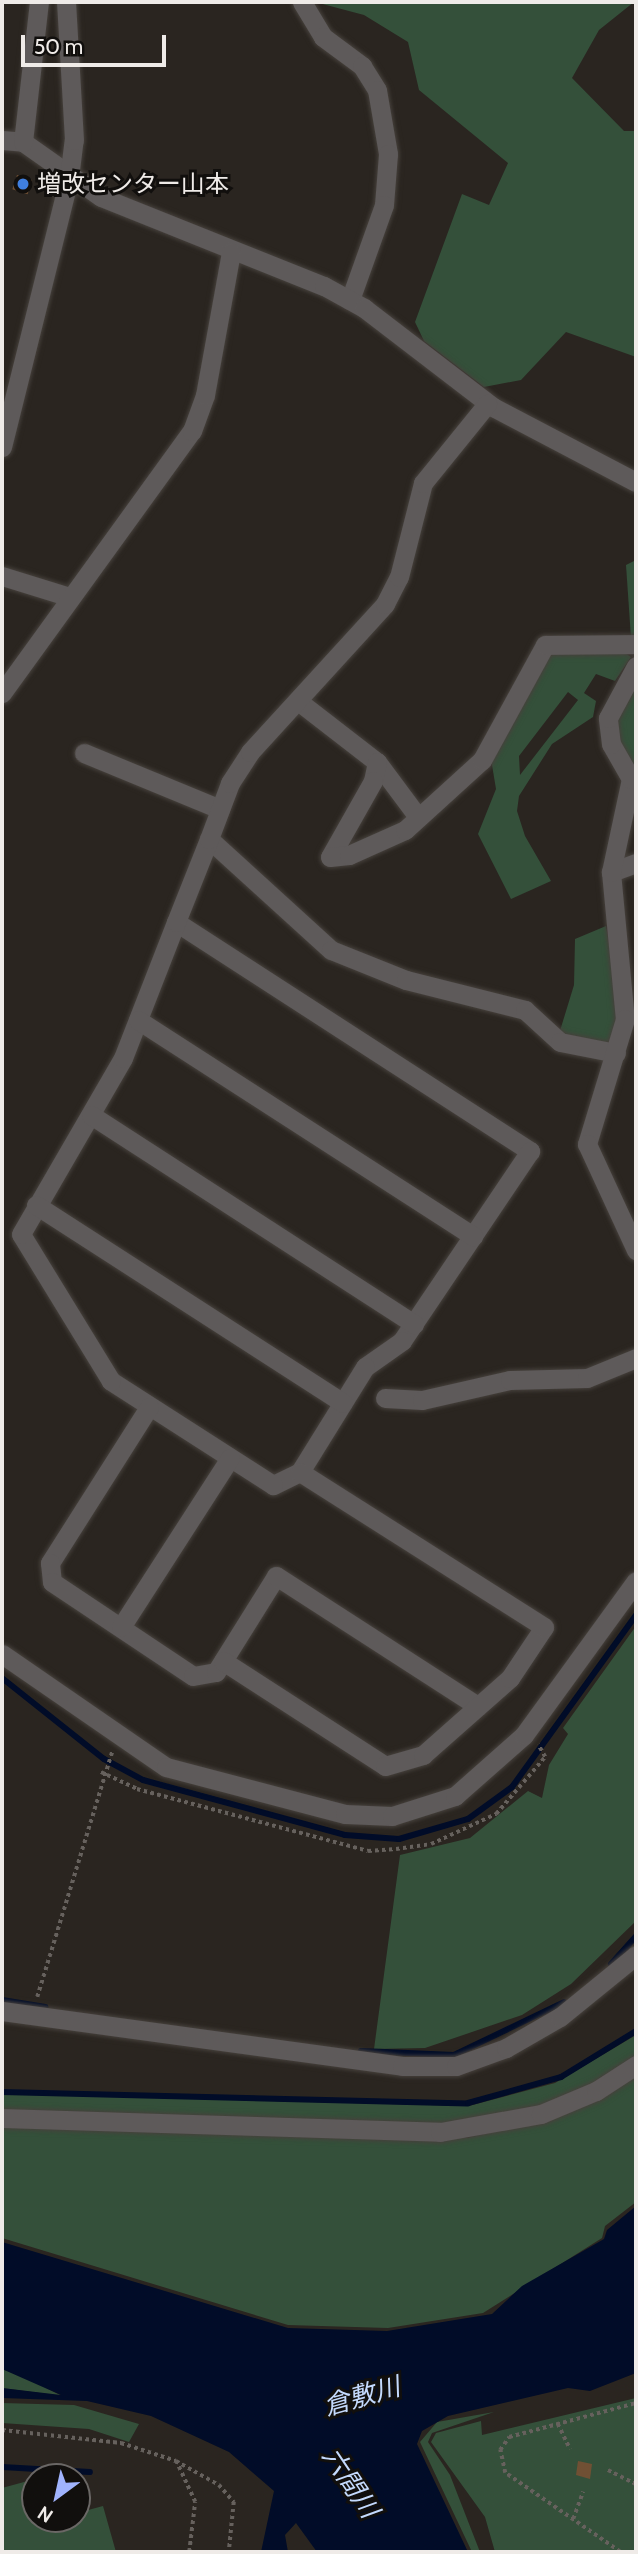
<!DOCTYPE html>
<html>
<head>
<meta charset="utf-8">
<style>
	body { margin:0 }
	#map { position:relative; width:638px; height:2554px; overflow:hidden; background:#2a2520; font-family:Cabin,"Noto Sans JP",sans-serif }
	div>[style] { position:absolute }
	[style*='--x'] { left:calc(var(--x)*1px); top:calc(var(--y)*1px); width:calc(var(--w)*1px); rotate:calc(var(--a)*1deg) }
	.green>* { inset:0; background:#34503a }
	.water>* { inset:0; background:#010c28 }
	.stream>* { height:6px; margin:-3px; padding:0 3px; transform-origin:3px; border-radius:3px; background:#010c28 }
	.building>* { inset:0; background:#705034; transform-origin:0 0 }
	.path>* { height:3.5px; margin-top:-1.75px; transform-origin:0; background:repeating-linear-gradient(90deg,#66615d 0 3.5px,transparent 0 7px) }
	.roads { filter:drop-shadow(0 0 2px #46413c) drop-shadow(0 0 2px #46413c) }
	.minor>* { height:19px; margin:-9.5px; padding:0 9.5px; transform-origin:9.5px; border-radius:9.5px; background:#5e5a5a }
	.dots>* { width:19px; height:19px; translate:-50% -50%; box-sizing:border-box; border:4px solid #110f0d; border-radius:50% }
	span { translate:-50% -50%; white-space:nowrap; text-align:center; line-height:1.15; -webkit-text-stroke:6px #110f0d; paint-order:stroke }
	.poi-label { font-size:24px; color:#efebe8 }
	.left { translate:0 -50%; text-align:left }
	.water-label { font-size:26px; color:#c4dafd; font-style:italic }
	.frame { position:absolute; inset:0; border:4px solid #efebe8; pointer-events:none }
	.north { position:absolute; left:21px; top:2463px; width:70px; height:70px; box-sizing:border-box; background:#110f0d; border:2px solid #6a6765; border-radius:50%; rotate:213deg; font-size:19px; font-weight:700; line-height:28px; text-align:center; color:#efebe8 }
	.north::after { content:''; display:block; margin:auto; width:24px; height:32px; background:#a0b3fd; clip-path:polygon(50% 0,100% 100%,50% 72%,0 100%) }
	.scale { position:absolute; left:21px; top:35px; width:145px; height:32px; box-sizing:border-box; border:4px solid #efebe8; border-top:0; padding-left:9px; font-size:21px; line-height:24px; white-space:nowrap; color:#efebe8; -webkit-text-stroke:5px #110f0d; paint-order:stroke }
</style>
</head>
<body>
<div id="map">
	<div class="green">
		<div style="clip-path:polygon(315px 2px,634px 2px,599px 30px,572px 78px,624px 131px,636px 131px,636px 357px,566px 332px,521px 380px,484px 387px,424px 341px,415px 322px,462px 194px,489px 205px,508px 163px,419px 90px,408px 42px,364px 15px)"></div>
		<div style="clip-path:polygon(636px 560px,636px 637px,631px 638px,626px 565px)"></div>
		<div style="clip-path:polygon(evenodd,616px 647px,631px 657px,615px 681px,596px 674px,584px 693px,596px 701px,593px 717px,552px 744px,519px 796px,517px 811px,525px 836px,551px 881px,511px 899px,478px 834px,496px 789px,491px 759px,540px 652px,616px 647px,568px 692px,578px 700px,520px 775px,519px 756px,568px 692px)"></div>
		<div style="clip-path:polygon(636px 679px,636px 771px,615px 742px,614px 719px)"></div>
		<div style="clip-path:polygon(606px 926px,619px 1003px,611px 1045px,559px 1034px,574px 985px,575px 939px)"></div>
		<div style="clip-path:polygon(636px 1626px,636px 1921px,571px 1984px,522px 2015px,425px 2048px,374px 2049px,400px 1855px,470px 1838px,528px 1791px,542px 1798px,549px 1765px,568px 1734px,563px 1728px)"></div>
		<div style="clip-path:polygon(636px 2035px,636px 2060px,588px 2090px,480px 2124px,2px 2114px,2px 2094px,469px 2106px,555px 2083px)"></div>
		<div style="clip-path:polygon(636px 2074px,636px 2202px,605px 2226px,602px 2238px,483px 2313px,388px 2328px,288px 2325px,2px 2238px,2px 2123px,467px 2138px,531px 2123px)"></div>
		<div style="clip-path:polygon(2px 2369px,27px 2378px,62px 2396px,2px 2388px)"></div>
		<div style="clip-path:polygon(636px 2398px,636px 2552px,495px 2552px,485px 2517px,431px 2442px,436px 2433px,481px 2421px,482px 2435px)"></div>
		<div style="clip-path:polygon(2px 2403px,74px 2405px,139px 2424px,129px 2442px,89px 2429px,2px 2423px)"></div>
		<div style="clip-path:polygon(494px 2412px,432px 2433px,428px 2442px,450px 2475px,480px 2552px,472px 2552px,420px 2442px,437px 2422px)"></div>
		<div style="clip-path:polygon(35px 2479px,35px 2519px,77px 2519px,77px 2513px,103px 2506px,116px 2552px,2px 2552px,2px 2488px)"></div>
	</div>
	<div class="water">
		<div style="clip-path:polygon(636px 2206px,636px 2373px,590px 2391px,568px 2388px,448px 2416px,422px 2431px,417px 2444px,468px 2552px,317px 2552px,296px 2523px,285px 2535px,288px 2552px,261px 2552px,274px 2491px,229px 2452px,151px 2416px,87px 2401px,2px 2398px,2px 2388px,61px 2395px,2px 2369px,2px 2242px,288px 2328px,387px 2331px,492px 2314px,522px 2286px,604px 2239px,607px 2230px)"></div>
	</div>
	<div class="stream">
		<div style="--x:2;--y:1678;--w:130;--a:38.5"></div>
		<div style="--x:104;--y:1759;--w:44;--a:28.3"></div>
		<div style="--x:143;--y:1780;--w:209;--a:15.2"></div>
		<div style="--x:345;--y:1835;--w:54;--a:4.2"></div>
		<div style="--x:399;--y:1839;--w:72;--a:-16.2"></div>
		<div style="--x:468;--y:1819;--w:54;--a:-36"></div>
		<div style="--x:512;--y:1787;--w:212;--a:-54.2"></div>
		<div style="--x:611;--y:1964;--w:38;--a:-48"></div>
		<div style="--x:2;--y:2000;--w:44;--a:9.2"></div>
		<div style="--x:361;--y:2051;--w:93;--a:2.5"></div>
		<div style="--x:454;--y:2055;--w:122;--a:-25.7"></div>
		<div style="--x:2;--y:2092;--w:466;--a:1.4"></div>
		<div style="--x:468;--y:2103;--w:97;--a:-15.6"></div>
		<div style="--x:561;--y:2077;--w:88;--a:-31.5"></div>
		<div style="--x:2;--y:2467;--w:88;--a:3.3"></div>
	</div>
	<div class="building">
		<div style="left:17px;top:175px;width:16px;height:15px;rotate:18deg"></div>
		<div style="clip-path:polygon(578px 2461px,592px 2464px,590px 2479px,576px 2475px)"></div>
	</div>
	<div class="path">
		<div style="--x:101;--y:1772;--w:40;--a:25"></div>
		<div style="--x:137;--y:1789;--w:239;--a:15"></div>
		<div style="--x:368;--y:1851;--w:28;--a:-4"></div>
		<div style="--x:396;--y:1849;--w:35;--a:-8"></div>
		<div style="--x:431;--y:1844;--w:72;--a:-24.8"></div>
		<div style="--x:496;--y:1814;--w:75;--a:-49.3"></div>
		<div style="--x:545;--y:1757;--w:14;--a:-120"></div>
		<div style="--x:37;--y:1997;--w:257;--a:-73"></div>
		<div style="--x:558;--y:2424;--w:28;--a:64"></div>
		<div style="--x:2;--y:2430;--w:120;--a:6.2"></div>
		<div style="--x:121;--y:2443;--w:58;--a:18.1"></div>
		<div style="--x:608;--y:2470;--w:31;--a:27"></div>
		<div style="--x:573;--y:2519;--w:29;--a:-70"></div>
		<div style="--x:189;--y:2552;--w:50;--a:-83.2"></div>
		<div style="--x:195;--y:2502;--w:45;--a:-114.9"></div>
		<div style="--x:176;--y:2461;--w:49;--a:29.2"></div>
		<div style="--x:219;--y:2485;--w:23;--a:49"></div>
		<div style="--x:234;--y:2502;--w:50;--a:95.7"></div>
		<div style="--x:620;--y:2552;--w:140;--a:-145.5"></div>
		<div style="--x:505;--y:2473;--w:24;--a:-102"></div>
		<div style="--x:500;--y:2450;--w:16;--a:-55"></div>
		<div style="--x:509;--y:2437;--w:131;--a:-15"></div>
	</div>
	<div class="roads">
		<div class="minor">
			<div style="--x:302;--y:2;--w:41;--a:59"></div>
			<div style="--x:323;--y:37;--w:49;--a:36.6"></div>
			<div style="--x:362;--y:66;--w:28;--a:58"></div>
			<div style="--x:377;--y:90;--w:65;--a:80.2"></div>
			<div style="--x:388;--y:154;--w:51;--a:94.5"></div>
			<div style="--x:384;--y:205;--w:101;--a:109.7"></div>
			<div style="--x:2;--y:140;--w:21;--a:5"></div>
			<div style="--x:23;--y:142;--w:95;--a:35.2"></div>
			<div style="--x:101;--y:197;--w:240;--a:21.8"></div>
			<div style="--x:324;--y:286;--w:46;--a:28.8"></div>
			<div style="--x:364;--y:308;--w:163;--a:37.5"></div>
			<div style="--x:493;--y:407;--w:161;--a:27.7"></div>
			<div style="--x:23;--y:142;--w:141;--a:-83.5"></div>
			<div style="--x:2;--y:447;--w:277;--a:-76"></div>
			<div style="--x:69;--y:178;--w:38;--a:-83"></div>
			<div style="--x:74;--y:140;--w:138;--a:-93.3"></div>
			<div style="--x:2;--y:576;--w:71;--a:17.2"></div>
			<div style="--x:2;--y:693;--w:324;--a:-54.1"></div>
			<div style="--x:192;--y:431;--w:38;--a:-70"></div>
			<div style="--x:205;--y:395;--w:145;--a:-79.7"></div>
			<div style="--x:298;--y:701;--w:100;--a:37.7"></div>
			<div style="--x:377;--y:762;--w:69;--a:53.3"></div>
			<div style="--x:84;--y:753;--w:147;--a:22.4"></div>
			<div style="--x:377;--y:762;--w:19;--a:102"></div>
			<div style="--x:373;--y:781;--w:87;--a:119.5"></div>
			<div style="--x:330;--y:857;--w:19;--a:-6"></div>
			<div style="--x:349;--y:855;--w:61;--a:-24.1"></div>
			<div style="--x:405;--y:830;--w:104;--a:-42.3"></div>
			<div style="--x:482;--y:760;--w:131;--a:-61.3"></div>
			<div style="--x:545;--y:645;--w:91;--a:-0.6"></div>
			<div style="--x:209;--y:839;--w:165;--a:42.3"></div>
			<div style="--x:331;--y:950;--w:81;--a:21.8"></div>
			<div style="--x:406;--y:980;--w:123;--a:14.1"></div>
			<div style="--x:525;--y:1010;--w:47;--a:42.4"></div>
			<div style="--x:560;--y:1042;--w:57;--a:11.1"></div>
			<div style="--x:636;--y:863;--w:27;--a:160"></div>
			<div style="--x:611;--y:872;--w:148;--a:84.6"></div>
			<div style="--x:625;--y:1019;--w:131;--a:106.9"></div>
			<div style="--x:587;--y:1144;--w:117;--a:65.2"></div>
			<div style="--x:611;--y:872;--w:95;--a:-77.9"></div>
			<div style="--x:631;--y:779;--w:40;--a:-119.7"></div>
			<div style="--x:611;--y:744;--w:26;--a:-97"></div>
			<div style="--x:608;--y:718;--w:59;--a:-61.7"></div>
			<div style="--x:176;--y:922;--w:422;--a:32.9"></div>
			<div style="--x:530;--y:1151;--w:229;--a:124"></div>
			<div style="--x:402;--y:1341;--w:45;--a:144.9"></div>
			<div style="--x:365;--y:1367;--w:123;--a:121.8"></div>
			<div style="--x:300;--y:1472;--w:30;--a:154"></div>
			<div style="--x:273;--y:1485;--w:193;--a:-147.3"></div>
			<div style="--x:111;--y:1381;--w:172;--a:-121.5"></div>
			<div style="--x:21;--y:1234;--w:203;--a:-59.9"></div>
			<div style="--x:123;--y:1058;--w:146;--a:-68.7"></div>
			<div style="--x:176;--y:922;--w:89;--a:-68.3"></div>
			<div style="--x:209;--y:839;--w:60;--a:-69.4"></div>
			<div style="--x:230;--y:783;--w:37;--a:-57"></div>
			<div style="--x:250;--y:752;--w:200;--a:-47.6"></div>
			<div style="--x:385;--y:604;--w:30;--a:-63"></div>
			<div style="--x:399;--y:577;--w:97;--a:-75.7"></div>
			<div style="--x:423;--y:483;--w:102;--a:-51"></div>
			<div style="--x:138;--y:1020;--w:399;--a:32.8"></div>
			<div style="--x:91;--y:1115;--w:385;--a:32.9"></div>
			<div style="--x:36;--y:1205;--w:365;--a:32.8"></div>
			<div style="--x:385;--y:1398;--w:37;--a:3"></div>
			<div style="--x:422;--y:1400;--w:90;--a:-12.8"></div>
			<div style="--x:510;--y:1380;--w:77;--a:-1.5"></div>
			<div style="--x:587;--y:1378;--w:53;--a:-22.2"></div>
			<div style="--x:149;--y:1407;--w:185;--a:122.4"></div>
			<div style="--x:50;--y:1563;--w:19;--a:84"></div>
			<div style="--x:52;--y:1582;--w:169;--a:33.7"></div>
			<div style="--x:193;--y:1676;--w:23;--a:-10"></div>
			<div style="--x:216;--y:1672;--w:113;--a:-58"></div>
			<div style="--x:276;--y:1576;--w:240;--a:32.8"></div>
			<div style="--x:121;--y:1627;--w:201;--a:-57.2"></div>
			<div style="--x:2;--y:1654;--w:199;--a:34.6"></div>
			<div style="--x:166;--y:1767;--w:185;--a:14.7"></div>
			<div style="--x:345;--y:1814;--w:47;--a:2.4"></div>
			<div style="--x:392;--y:1816;--w:66;--a:-17.6"></div>
			<div style="--x:455;--y:1796;--w:92;--a:-41.5"></div>
			<div style="--x:524;--y:1735;--w:190;--a:-54"></div>
			<div style="--x:223;--y:1661;--w:193;--a:32.9"></div>
			<div style="--x:385;--y:1766;--w:40;--a:-16"></div>
			<div style="--x:423;--y:1755;--w:116;--a:-41.5"></div>
			<div style="--x:510;--y:1678;--w:61;--a:-56.3"></div>
			<div style="--x:544;--y:1627;--w:289;--a:-147.6"></div>
			<div style="--x:2;--y:2011;--w:404;--a:7.8"></div>
			<div style="--x:402;--y:2066;--w:54;--a:0"></div>
			<div style="--x:456;--y:2066;--w:53;--a:-19.8"></div>
			<div style="--x:506;--y:2048;--w:62;--a:-29.9"></div>
			<div style="--x:560;--y:2017;--w:98;--a:-39.2"></div>
			<div style="--x:2;--y:2118;--w:438;--a:1.8"></div>
			<div style="--x:440;--y:2132;--w:103;--a:-10.1"></div>
			<div style="--x:541;--y:2114;--w:60;--a:-22.7"></div>
			<div style="--x:596;--y:2091;--w:48;--a:-33"></div>
		</div>
	</div>
	<div class="dots">
		<div style="left:23px;top:184px;background:#3f7fe0"></div>
	</div>
	<div class="poi-label">
		<span class="left" style="left:37px;top:184px">増改センター山本</span>
	</div>
	<div class="water-label">
		<span style="left:362px;top:2397px;rotate:-16deg">倉敷川</span>
		<span style="left:350px;top:2483px;rotate:56deg">六間川</span>
	</div>
	<div class="frame"></div>
	<div class="north">N</div>
	<div class="scale">50 m</div>
</div>
</body>
</html>
